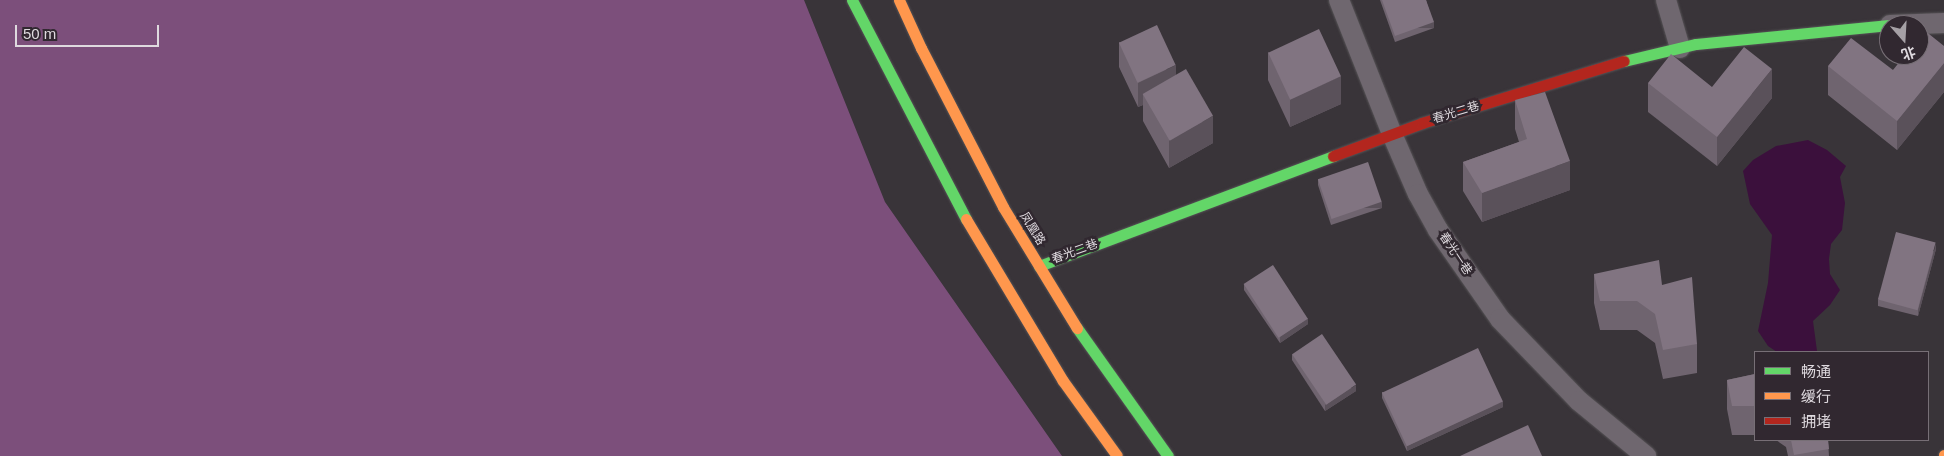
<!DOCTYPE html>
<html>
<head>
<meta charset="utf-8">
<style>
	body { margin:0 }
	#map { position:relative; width:1944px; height:456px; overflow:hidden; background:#393439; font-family:Arial,"Noto Sans SC",sans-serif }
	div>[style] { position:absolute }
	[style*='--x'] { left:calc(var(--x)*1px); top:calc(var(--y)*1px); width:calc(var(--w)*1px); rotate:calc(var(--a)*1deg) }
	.forest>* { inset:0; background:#7c4f7b }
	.water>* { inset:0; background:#3b103c }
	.roads { filter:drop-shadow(0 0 1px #565356) drop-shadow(0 0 1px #565356) }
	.street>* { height:20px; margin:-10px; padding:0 10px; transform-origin:10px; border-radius:10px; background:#6f676f }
	.fast>* { height:11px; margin:-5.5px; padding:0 5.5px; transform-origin:5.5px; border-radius:5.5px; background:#63d668 }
	.slow>* { height:11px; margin:-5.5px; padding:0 5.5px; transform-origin:5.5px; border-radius:5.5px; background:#ff974d }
	.jam>* { height:11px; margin:-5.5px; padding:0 5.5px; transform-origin:5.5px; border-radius:5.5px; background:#b3261e }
	.wall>* { inset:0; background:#6f646f }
	.shaded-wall>* { inset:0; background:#5a515a; transform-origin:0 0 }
	.building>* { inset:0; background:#817481; transform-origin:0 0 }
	span { translate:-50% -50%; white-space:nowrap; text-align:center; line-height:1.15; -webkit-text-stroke:5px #312830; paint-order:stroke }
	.street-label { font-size:12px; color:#dfdadf }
	.legend { position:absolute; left:1754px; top:351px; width:175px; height:90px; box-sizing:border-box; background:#312830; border:1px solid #776f76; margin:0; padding:6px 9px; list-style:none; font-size:15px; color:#dfdadf }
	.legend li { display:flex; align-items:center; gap:10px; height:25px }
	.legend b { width:25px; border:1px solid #776f76 }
	.north { position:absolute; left:1879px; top:15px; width:50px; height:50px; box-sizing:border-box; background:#312830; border:1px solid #776f76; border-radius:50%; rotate:161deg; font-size:14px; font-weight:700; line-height:20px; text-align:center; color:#dfdadf }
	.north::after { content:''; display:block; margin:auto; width:18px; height:22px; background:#a5a0a5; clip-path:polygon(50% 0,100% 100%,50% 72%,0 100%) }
	.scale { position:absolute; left:15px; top:25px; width:144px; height:22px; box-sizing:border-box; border:2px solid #dfdadf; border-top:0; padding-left:6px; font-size:15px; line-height:18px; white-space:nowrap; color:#dfdadf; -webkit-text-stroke:4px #312830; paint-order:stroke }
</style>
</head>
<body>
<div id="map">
	<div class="forest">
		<div style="clip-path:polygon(0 0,804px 0,885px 202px,1062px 456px,0 456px)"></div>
	</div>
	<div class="water">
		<div style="clip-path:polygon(1808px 140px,1827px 150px,1846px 166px,1840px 177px,1845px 203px,1842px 230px,1831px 244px,1829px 259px,1830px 274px,1840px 290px,1830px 305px,1813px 321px,1817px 351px,1777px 352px,1768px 346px,1758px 331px,1768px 283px,1772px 235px,1750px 204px,1743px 171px,1753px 160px,1776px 146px)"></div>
	</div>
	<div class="roads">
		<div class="street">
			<div style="--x:1339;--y:0;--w:144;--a:68.4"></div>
			<div style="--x:1392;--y:134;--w:65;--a:66.6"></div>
			<div style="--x:1418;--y:194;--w:41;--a:60.9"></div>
			<div style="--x:1438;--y:230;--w:108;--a:55.1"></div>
			<div style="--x:1500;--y:319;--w:114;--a:46.1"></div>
			<div style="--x:1579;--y:401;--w:87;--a:39.4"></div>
			<div style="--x:1666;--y:0;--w:50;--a:73.7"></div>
			<div style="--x:1890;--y:25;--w:54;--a:-2.1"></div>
		</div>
		<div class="fast">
			<div style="--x:852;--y:0;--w:247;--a:62.5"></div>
			<div style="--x:1624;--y:61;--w:74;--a:-13.3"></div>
			<div style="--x:1696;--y:44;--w:194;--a:-5.6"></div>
			<div style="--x:1039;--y:266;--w:314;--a:-20.5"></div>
			<div style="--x:1077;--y:328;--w:157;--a:54.6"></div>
		</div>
		<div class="slow">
			<div style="--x:899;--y:0;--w:53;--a:65.4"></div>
			<div style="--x:921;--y:48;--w:179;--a:62.7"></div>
			<div style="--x:1003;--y:207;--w:142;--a:58.6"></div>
			<div style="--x:966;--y:219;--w:189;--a:59.1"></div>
			<div style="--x:1063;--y:381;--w:92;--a:54.2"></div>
			<div style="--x:1944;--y:455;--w:1;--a:90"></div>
		</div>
		<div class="jam">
			<div style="--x:1333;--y:156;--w:95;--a:-20.3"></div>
			<div style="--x:1422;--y:123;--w:211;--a:-17.1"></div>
		</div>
	</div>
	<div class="wall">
		<div style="clip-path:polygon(1380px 0,1426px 0,1434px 28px,1395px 42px)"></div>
		<div style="clip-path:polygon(1119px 42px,1176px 75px,1213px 143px,1169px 168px,1143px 121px,1143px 105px,1138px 107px,1119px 67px)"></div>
		<div style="clip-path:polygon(1944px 46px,1944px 92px,1897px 150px,1828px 95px,1828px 66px,1893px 70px)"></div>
		<div style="clip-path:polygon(1268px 52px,1341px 104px,1290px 127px,1268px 80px)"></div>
		<div style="clip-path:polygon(1648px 83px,1712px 87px,1772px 98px,1717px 166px,1648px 112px)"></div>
		<div style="clip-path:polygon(1515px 100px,1570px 190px,1482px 222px,1463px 191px,1463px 162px,1519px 142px,1515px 129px)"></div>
		<div style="clip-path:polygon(1318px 179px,1382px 208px,1331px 225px,1318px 185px)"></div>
		<div style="clip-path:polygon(1936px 249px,1918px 316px,1878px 306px,1878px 300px)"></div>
		<div style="clip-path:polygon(1594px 274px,1662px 285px,1697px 344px,1697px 373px,1663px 379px,1655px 343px,1637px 330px,1600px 330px,1594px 303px)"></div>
		<div style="clip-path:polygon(1244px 284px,1308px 324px,1280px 343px,1244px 290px)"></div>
		<div style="clip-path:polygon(1292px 354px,1356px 391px,1325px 411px,1292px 360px)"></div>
		<div style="clip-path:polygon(1755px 374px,1755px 435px,1732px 435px,1727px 409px,1727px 380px)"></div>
		<div style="clip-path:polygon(1382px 392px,1503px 407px,1407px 451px,1382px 398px)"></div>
		<div style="clip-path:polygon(1776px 440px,1828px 440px,1829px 456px,1788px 456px,1786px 447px)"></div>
	</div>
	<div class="shaded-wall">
		<div style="left:1434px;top:22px;width:6px;height:41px;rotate:90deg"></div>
		<div style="clip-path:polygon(1944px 63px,1944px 92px,1897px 150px,1897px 121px)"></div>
		<div style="clip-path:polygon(1176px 65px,1176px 90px,1143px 94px,1143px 105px,1138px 107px,1138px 83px)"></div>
		<div style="clip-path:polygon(1772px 69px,1772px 98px,1717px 166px,1717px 137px)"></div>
		<div style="clip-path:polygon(1341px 76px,1341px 104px,1290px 127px,1290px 99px)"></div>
		<div style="clip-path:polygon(1213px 116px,1213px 143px,1169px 168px,1169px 140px)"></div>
		<div style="clip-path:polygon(1570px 161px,1570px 190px,1482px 222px,1482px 193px)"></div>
		<div style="left:1382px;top:202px;width:6px;height:54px;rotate:90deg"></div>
		<div style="clip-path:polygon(1936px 243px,1936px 249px,1918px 316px,1918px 310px)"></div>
		<div style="clip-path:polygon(1308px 318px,1308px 324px,1280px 343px,1280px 337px)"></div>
		<div style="clip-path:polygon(1356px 385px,1356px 391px,1325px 411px,1325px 405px)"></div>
		<div style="clip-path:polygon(1503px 401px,1503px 407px,1407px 451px,1407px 446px)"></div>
	</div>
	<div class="building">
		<div style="clip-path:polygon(1382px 0,1426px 0,1434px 22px,1395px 36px)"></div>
		<div style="left:1157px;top:25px;width:44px;height:42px;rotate:65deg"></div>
		<div style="left:1319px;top:29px;width:52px;height:56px;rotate:65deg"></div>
		<div style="clip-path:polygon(1924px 30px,1944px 46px,1944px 63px,1897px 121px,1828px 66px,1851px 38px,1893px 70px,1905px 55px,1919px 55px,1919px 37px)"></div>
		<div style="clip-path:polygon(1744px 47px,1772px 69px,1717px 137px,1648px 83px,1671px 54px,1712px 87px)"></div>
		<div style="left:1186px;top:69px;width:54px;height:50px;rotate:60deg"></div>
		<div style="clip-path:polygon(1545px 92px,1570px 161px,1482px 193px,1463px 162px,1527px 139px,1515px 100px)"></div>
		<div style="left:1368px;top:162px;width:42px;height:53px;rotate:71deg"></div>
		<div style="left:1896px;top:232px;width:41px;height:70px;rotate:15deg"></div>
		<div style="clip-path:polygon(1659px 260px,1662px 285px,1692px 277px,1697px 344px,1663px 350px,1655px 314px,1637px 301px,1600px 301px,1594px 274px)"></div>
		<div style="left:1273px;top:265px;width:64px;height:35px;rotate:57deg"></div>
		<div style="left:1322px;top:334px;width:61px;height:36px;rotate:56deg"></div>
		<div style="left:1478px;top:348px;width:59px;height:106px;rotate:65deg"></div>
		<div style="clip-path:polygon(1755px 374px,1755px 406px,1732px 406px,1727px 380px)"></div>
		<div style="clip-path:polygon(1528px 425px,1542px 456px,1460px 456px)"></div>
		<div style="clip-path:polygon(1791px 440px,1828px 440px,1829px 449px,1794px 455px)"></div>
	</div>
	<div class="street-label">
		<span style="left:1456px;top:113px;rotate:-17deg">春光二巷</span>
		<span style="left:1032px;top:229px;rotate:58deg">凤凰路</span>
		<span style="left:1075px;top:252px;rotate:-20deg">春光二巷</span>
		<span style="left:1455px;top:254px;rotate:56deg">春光一巷</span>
	</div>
	<ul class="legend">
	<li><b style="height:6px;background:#63d668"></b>畅通</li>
	<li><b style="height:6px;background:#ff974d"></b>缓行</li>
	<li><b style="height:6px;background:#b3261e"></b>拥堵</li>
	</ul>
	<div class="north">北</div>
	<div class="scale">50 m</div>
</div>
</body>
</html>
